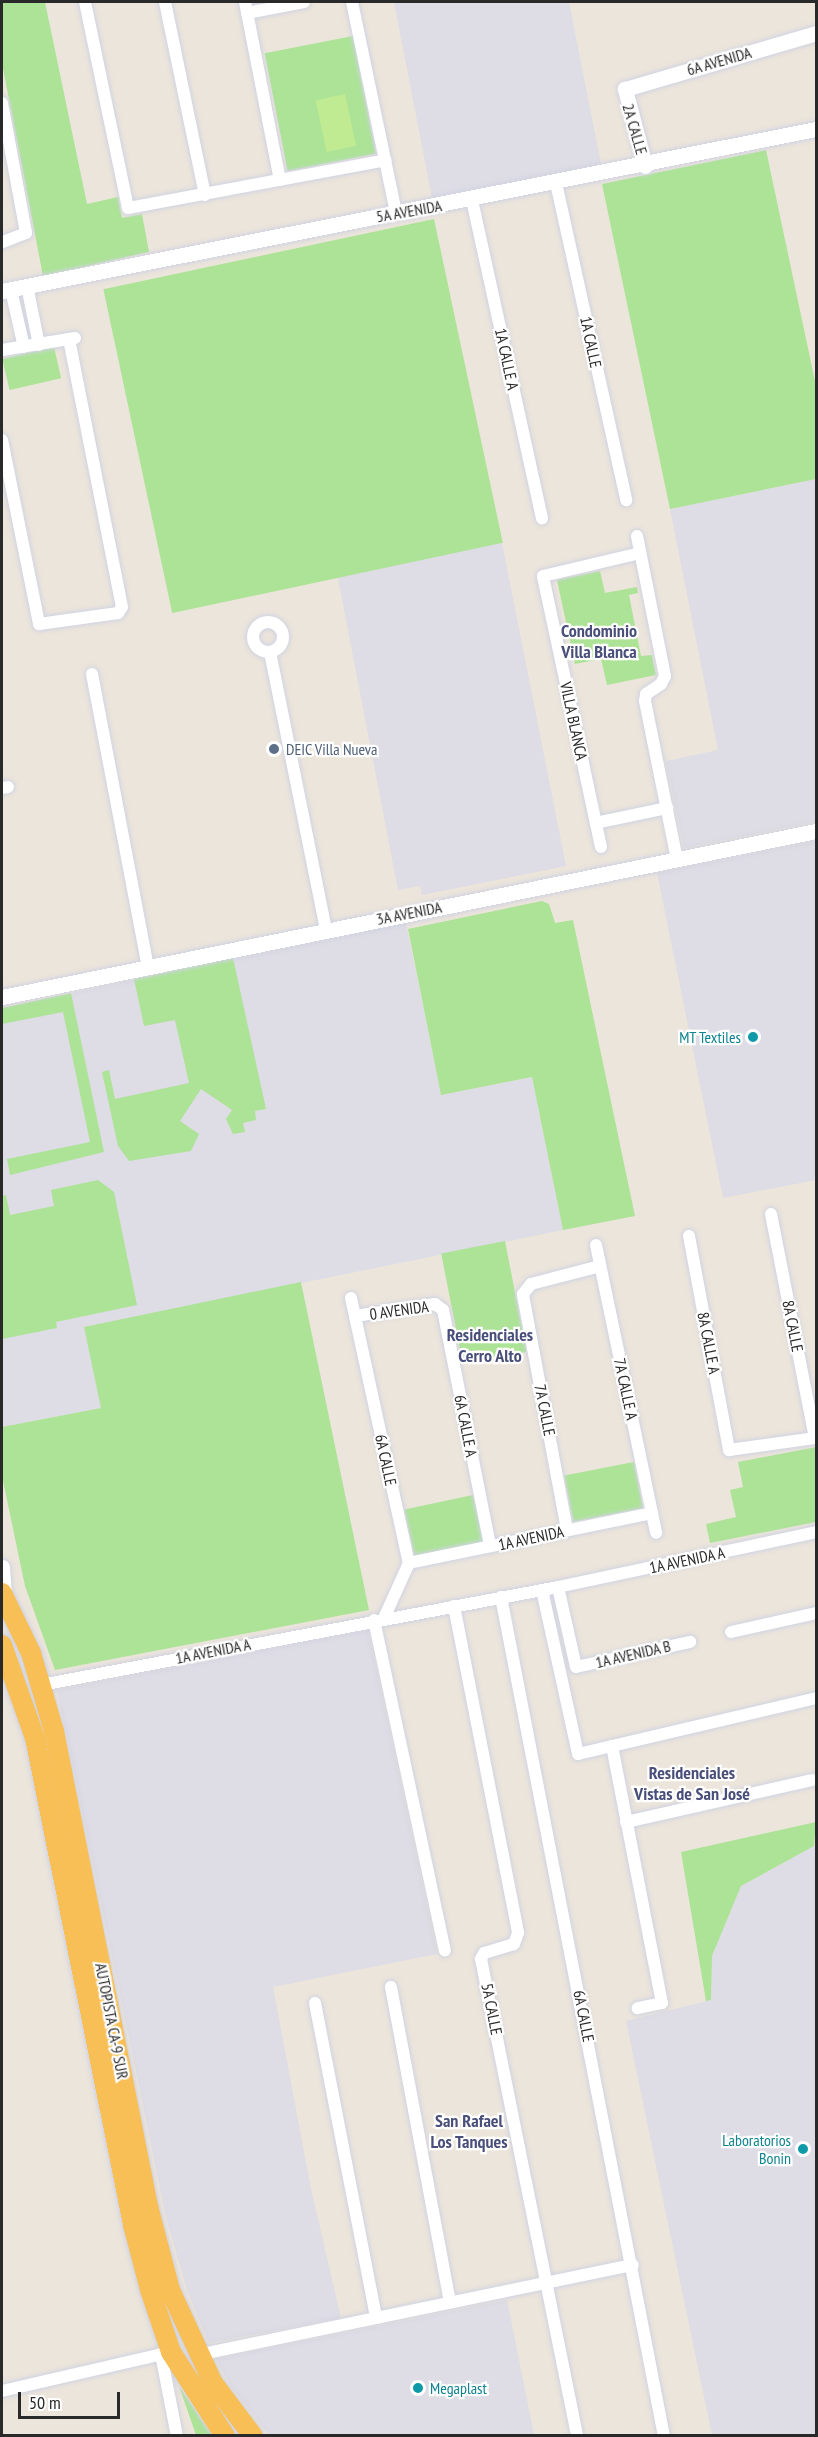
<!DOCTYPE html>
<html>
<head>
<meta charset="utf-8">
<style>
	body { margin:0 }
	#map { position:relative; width:818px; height:2437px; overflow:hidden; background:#ece5db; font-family:"PT Sans Narrow",sans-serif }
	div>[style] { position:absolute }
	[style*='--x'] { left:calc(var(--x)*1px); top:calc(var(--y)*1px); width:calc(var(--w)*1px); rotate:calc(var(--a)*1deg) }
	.industrial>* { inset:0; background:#dedce4 }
	.green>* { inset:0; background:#ace396; transform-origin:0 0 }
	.pitch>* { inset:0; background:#c0eb92; transform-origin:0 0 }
	.roads { filter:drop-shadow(0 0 2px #d0d3e2) drop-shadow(0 0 2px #d0d3e2) }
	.minor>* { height:12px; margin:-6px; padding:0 6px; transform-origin:6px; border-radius:6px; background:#fff }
	.minor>.ring { margin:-6px; padding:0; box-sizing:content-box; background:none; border:12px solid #fff; border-radius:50% }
	.tertiary>* { height:15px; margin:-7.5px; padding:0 7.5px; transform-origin:7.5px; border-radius:7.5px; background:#fff }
	.trunk>* { height:20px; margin:-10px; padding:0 10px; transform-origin:10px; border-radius:10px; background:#f8bf56 }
	.dots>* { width:16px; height:16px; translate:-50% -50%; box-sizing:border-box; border:3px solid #fff; border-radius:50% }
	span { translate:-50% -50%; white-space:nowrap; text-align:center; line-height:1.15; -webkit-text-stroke:4.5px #fff; paint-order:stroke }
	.street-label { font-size:16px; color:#292929 }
	.service-label { font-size:16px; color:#4e5e75 }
	.left { translate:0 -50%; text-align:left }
	.culture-label { font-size:16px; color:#0d838f }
	.right { translate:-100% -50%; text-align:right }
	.neighbourhood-label { font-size:18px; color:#494f7a; font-weight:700 }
	.frame { position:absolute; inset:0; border:3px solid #292929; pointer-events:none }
	.scale { position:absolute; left:18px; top:2392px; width:102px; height:27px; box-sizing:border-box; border:3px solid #292929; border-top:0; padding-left:8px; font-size:18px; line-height:21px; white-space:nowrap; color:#292929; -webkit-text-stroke:4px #fff; paint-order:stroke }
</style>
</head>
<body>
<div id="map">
	<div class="industrial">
		<div style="clip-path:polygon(394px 2px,569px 2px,601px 164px,432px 198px)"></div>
		<div style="clip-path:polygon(816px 479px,816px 821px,684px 848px,666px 761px,718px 750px,670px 509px)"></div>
		<div style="clip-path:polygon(502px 543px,566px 866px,422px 895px,420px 886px,398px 890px,337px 573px)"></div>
		<div style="clip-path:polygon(816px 841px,816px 1180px,723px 1198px,657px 873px)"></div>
		<div style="clip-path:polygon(406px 923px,441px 1095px,532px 1077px,563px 1230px,84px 1327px,102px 1408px,2px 1427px,2px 1008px)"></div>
		<div style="clip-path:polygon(368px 1630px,437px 1954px,273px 1987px,311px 2189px,341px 2318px,209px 2343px,187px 2290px,166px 2217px,57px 1690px)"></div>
		<div style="clip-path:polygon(816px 1845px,816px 2435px,712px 2435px,626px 2021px,711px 2000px,712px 1956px,741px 1886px)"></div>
		<div style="clip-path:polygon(507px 2300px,534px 2435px,269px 2435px,230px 2385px,216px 2359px)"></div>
	</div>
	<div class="green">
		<div style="clip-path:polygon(2px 2px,45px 2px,87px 204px,118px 197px,122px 218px,142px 214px,149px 252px,43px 276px,2px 63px)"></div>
		<div style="left:353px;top:36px;width:120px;height:90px;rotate:79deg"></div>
		<div style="clip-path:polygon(766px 150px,816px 386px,816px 479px,670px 509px,602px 184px)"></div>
		<div style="left:434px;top:219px;width:331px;height:338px;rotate:78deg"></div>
		<div style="left:54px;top:347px;width:32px;height:53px;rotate:77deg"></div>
		<div style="clip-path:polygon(600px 571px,605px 593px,637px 587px,638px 593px,629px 595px,641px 656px,652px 655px,656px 675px,607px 685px,601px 659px,575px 664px,557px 580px)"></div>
		<div style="clip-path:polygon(542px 901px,549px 904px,555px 923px,573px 920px,635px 1216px,563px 1230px,532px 1077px,441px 1095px,408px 929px)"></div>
		<div style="clip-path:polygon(233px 958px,266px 1109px,255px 1111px,256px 1120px,243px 1123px,245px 1132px,233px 1134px,226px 1119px,232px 1110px,201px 1089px,180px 1121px,199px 1134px,191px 1151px,129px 1161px,118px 1146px,102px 1072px,109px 1070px,115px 1099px,189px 1083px,175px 1020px,144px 1026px,134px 979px)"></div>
		<div style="clip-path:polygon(71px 993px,104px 1152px,10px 1175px,7px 1159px,90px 1142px,63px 1012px,2px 1024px,2px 1008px)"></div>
		<div style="clip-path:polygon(98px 1180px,114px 1192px,137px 1305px,56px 1322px,57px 1328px,2px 1339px,2px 1196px,6px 1195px,10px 1215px,54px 1206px,51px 1190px)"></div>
		<div style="left:505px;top:1241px;width:113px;height:65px;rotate:79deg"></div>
		<div style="clip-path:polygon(301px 1282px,369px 1610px,55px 1670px,25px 1586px,2px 1476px,2px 1427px,101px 1408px,84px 1327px)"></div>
		<div style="clip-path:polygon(816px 1447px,816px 1522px,710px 1543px,706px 1524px,736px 1517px,730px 1490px,743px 1487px,738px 1462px)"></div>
		<div style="left:634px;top:1462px;width:47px;height:71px;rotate:79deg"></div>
		<div style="left:473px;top:1495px;width:48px;height:70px;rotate:78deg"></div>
		<div style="clip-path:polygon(816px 1822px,814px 1846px,741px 1886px,712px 1956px,711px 2000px,706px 2001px,681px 1852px)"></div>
		<div style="clip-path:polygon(179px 2386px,207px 2428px,213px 2435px,196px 2435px)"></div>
	</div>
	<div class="pitch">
		<div style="left:345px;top:94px;width:53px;height:30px;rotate:78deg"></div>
	</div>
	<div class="roads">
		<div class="minor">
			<div style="--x:85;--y:2;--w:210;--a:78.2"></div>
			<div style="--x:128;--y:208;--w:262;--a:-10.5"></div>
			<div style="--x:165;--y:2;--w:197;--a:78.3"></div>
			<div style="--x:245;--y:2;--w:181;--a:78.9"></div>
			<div style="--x:352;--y:2;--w:216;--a:78.2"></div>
			<div style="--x:247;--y:13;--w:58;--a:-10.9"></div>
			<div style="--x:2;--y:103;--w:132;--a:79.5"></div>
			<div style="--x:26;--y:233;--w:26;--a:159"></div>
			<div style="--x:556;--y:183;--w:325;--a:77.5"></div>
			<div style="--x:472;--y:200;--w:326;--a:77.6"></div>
			<div style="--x:27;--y:286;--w:60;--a:78.5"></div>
			<div style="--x:11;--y:290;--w:58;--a:77.2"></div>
			<div style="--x:2;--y:350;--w:74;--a:-9.3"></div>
			<div style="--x:2;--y:440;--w:188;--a:78.6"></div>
			<div style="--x:39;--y:624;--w:80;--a:-7.9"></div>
			<div style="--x:118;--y:613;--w:7;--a:-56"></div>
			<div style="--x:122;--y:607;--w:273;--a:-101.2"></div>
			<div style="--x:637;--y:536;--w:143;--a:78.7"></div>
			<div style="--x:665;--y:676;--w:9;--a:117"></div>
			<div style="--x:661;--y:684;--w:18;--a:146"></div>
			<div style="--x:646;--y:694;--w:7;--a:98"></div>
			<div style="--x:645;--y:701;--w:161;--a:78.6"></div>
			<div class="ring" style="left:253px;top:622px;width:18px;height:18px"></div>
			<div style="--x:270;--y:652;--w:284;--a:78.6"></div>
			<div style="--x:92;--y:674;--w:298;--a:79.2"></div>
			<div style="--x:2;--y:788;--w:6;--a:-9"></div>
			<div style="--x:596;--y:823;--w:73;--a:-11.9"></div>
			<div style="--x:601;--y:847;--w:277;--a:-102.1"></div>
			<div style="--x:543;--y:576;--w:100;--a:-13.3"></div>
			<div style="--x:771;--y:1214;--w:228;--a:78.9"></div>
			<div style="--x:689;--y:1236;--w:218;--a:79.4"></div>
			<div style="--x:729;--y:1450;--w:88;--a:-7.9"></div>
			<div style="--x:596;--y:1245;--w:294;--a:78.2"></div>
			<div style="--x:351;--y:1298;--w:271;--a:77.7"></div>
			<div style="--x:409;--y:1563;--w:60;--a:114.4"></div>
			<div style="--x:355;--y:1316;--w:81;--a:-8.5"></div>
			<div style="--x:435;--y:1304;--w:10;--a:37"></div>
			<div style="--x:443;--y:1310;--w:241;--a:78.7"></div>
			<div style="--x:567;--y:1530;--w:240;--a:-100.6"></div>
			<div style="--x:523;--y:1294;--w:13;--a:-51"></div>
			<div style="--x:531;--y:1284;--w:71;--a:-14.6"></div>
			<div style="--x:409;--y:1563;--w:248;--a:-11.6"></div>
			<div style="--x:558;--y:1587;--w:82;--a:77.3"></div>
			<div style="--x:576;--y:1667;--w:117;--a:-12.4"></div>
			<div style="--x:542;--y:1590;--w:168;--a:77.6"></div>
			<div style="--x:578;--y:1754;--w:244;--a:-13.2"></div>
			<div style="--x:501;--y:1597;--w:855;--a:79.01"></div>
			<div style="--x:454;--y:1606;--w:333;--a:78.9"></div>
			<div style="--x:518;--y:1933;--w:12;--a:110"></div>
			<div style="--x:514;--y:1944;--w:31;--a:163"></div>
			<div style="--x:484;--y:1953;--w:7;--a:117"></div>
			<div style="--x:481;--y:1959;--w:487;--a:78.6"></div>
			<div style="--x:374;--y:1620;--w:338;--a:77.9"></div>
			<div style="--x:731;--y:1632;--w:87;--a:-12.6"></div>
			<div style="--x:41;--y:1685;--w:526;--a:-10.73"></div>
			<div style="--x:558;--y:1587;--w:264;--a:-12"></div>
			<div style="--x:612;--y:1746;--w:262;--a:79"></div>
			<div style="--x:662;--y:2003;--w:25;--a:168"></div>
			<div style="--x:626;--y:1822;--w:191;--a:-12.7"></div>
			<div style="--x:391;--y:1987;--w:321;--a:79.4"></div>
			<div style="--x:315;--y:2003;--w:321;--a:79"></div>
			<div style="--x:161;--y:2354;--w:84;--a:79"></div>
			<div style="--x:198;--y:2355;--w:444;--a:-11.7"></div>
			<div style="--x:2;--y:2391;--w:173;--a:-13"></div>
		</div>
		<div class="tertiary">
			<div style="--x:645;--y:166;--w:80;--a:-104.6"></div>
			<div style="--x:625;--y:89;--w:199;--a:-16.3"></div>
			<div style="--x:2;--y:291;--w:830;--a:-11.26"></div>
			<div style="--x:2;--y:997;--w:831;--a:-11.53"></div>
			<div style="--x:2;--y:1567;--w:30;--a:86"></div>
		</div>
		<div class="trunk">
			<div style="--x:2;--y:1593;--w:67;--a:64.2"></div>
			<div style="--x:31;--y:1653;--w:81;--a:73.6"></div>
			<div style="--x:54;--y:1731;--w:484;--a:78.8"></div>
			<div style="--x:148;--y:2206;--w:87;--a:75.3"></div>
			<div style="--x:170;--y:2290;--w:102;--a:65.2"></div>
			<div style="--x:213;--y:2383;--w:66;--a:53"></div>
			<div style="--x:2;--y:1645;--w:99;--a:70.5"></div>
			<div style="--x:35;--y:1738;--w:497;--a:78.6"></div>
			<div style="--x:133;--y:2225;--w:67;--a:75.3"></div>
			<div style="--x:150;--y:2290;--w:65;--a:71.3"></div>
			<div style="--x:171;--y:2352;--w:100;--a:57.3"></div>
		</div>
	</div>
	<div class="dots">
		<div style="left:274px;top:749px;background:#5c6f8a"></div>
		<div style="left:753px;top:1037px;background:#0f9aa8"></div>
		<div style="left:803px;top:2149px;background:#0f9aa8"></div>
		<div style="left:418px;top:2388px;background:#0f9aa8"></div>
	</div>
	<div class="street-label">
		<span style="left:719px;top:61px;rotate:-16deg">6A AVENIDA</span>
		<span style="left:635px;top:129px;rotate:74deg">2A CALLE</span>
		<span style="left:409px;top:211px;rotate:-10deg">5A AVENIDA</span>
		<span style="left:591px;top:342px;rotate:78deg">1A CALLE</span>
		<span style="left:507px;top:359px;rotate:78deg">1A CALLE A</span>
		<span style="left:574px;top:721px;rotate:78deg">VILLA BLANCA</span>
		<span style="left:409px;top:913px;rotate:-11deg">3A AVENIDA</span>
		<span style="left:399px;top:1310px;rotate:-8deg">0 AVENIDA</span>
		<span style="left:793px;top:1326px;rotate:79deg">8A CALLE</span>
		<span style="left:709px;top:1343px;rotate:79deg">8A CALLE A</span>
		<span style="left:626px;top:1389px;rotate:78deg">7A CALLE A</span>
		<span style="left:545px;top:1410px;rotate:79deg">7A CALLE</span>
		<span style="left:466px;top:1426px;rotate:79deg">6A CALLE A</span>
		<span style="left:386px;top:1460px;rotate:78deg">6A CALLE</span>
		<span style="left:531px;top:1538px;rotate:-12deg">1A AVENIDA</span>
		<span style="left:687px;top:1560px;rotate:-12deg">1A AVENIDA A</span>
		<span style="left:213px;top:1651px;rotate:-11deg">1A AVENIDA A</span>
		<span style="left:633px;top:1654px;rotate:-13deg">1A AVENIDA B</span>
		<span style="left:492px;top:2009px;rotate:79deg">5A CALLE</span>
		<span style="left:584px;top:2016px;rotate:79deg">6A CALLE</span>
		<span style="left:112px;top:2021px;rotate:79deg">AUTOPISTA CA-9 SUR</span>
	</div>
	<div class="service-label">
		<span class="left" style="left:286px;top:749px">DEIC Villa Nueva</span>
	</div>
	<div class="culture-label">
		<span class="right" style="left:741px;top:1037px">MT Textiles</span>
		<span class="right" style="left:791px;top:2149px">Laboratorios<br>Bonin</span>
		<span class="left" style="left:430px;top:2388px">Megaplast</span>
	</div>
	<div class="neighbourhood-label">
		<span style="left:599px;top:642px">Condominio<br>Villa Blanca</span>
		<span style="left:490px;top:1346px">Residenciales<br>Cerro Alto</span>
		<span style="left:692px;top:1784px">Residenciales<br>Vistas de San José</span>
		<span style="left:469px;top:2132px">San Rafael<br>Los Tanques</span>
	</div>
	<div class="frame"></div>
	<div class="scale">50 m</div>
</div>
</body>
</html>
